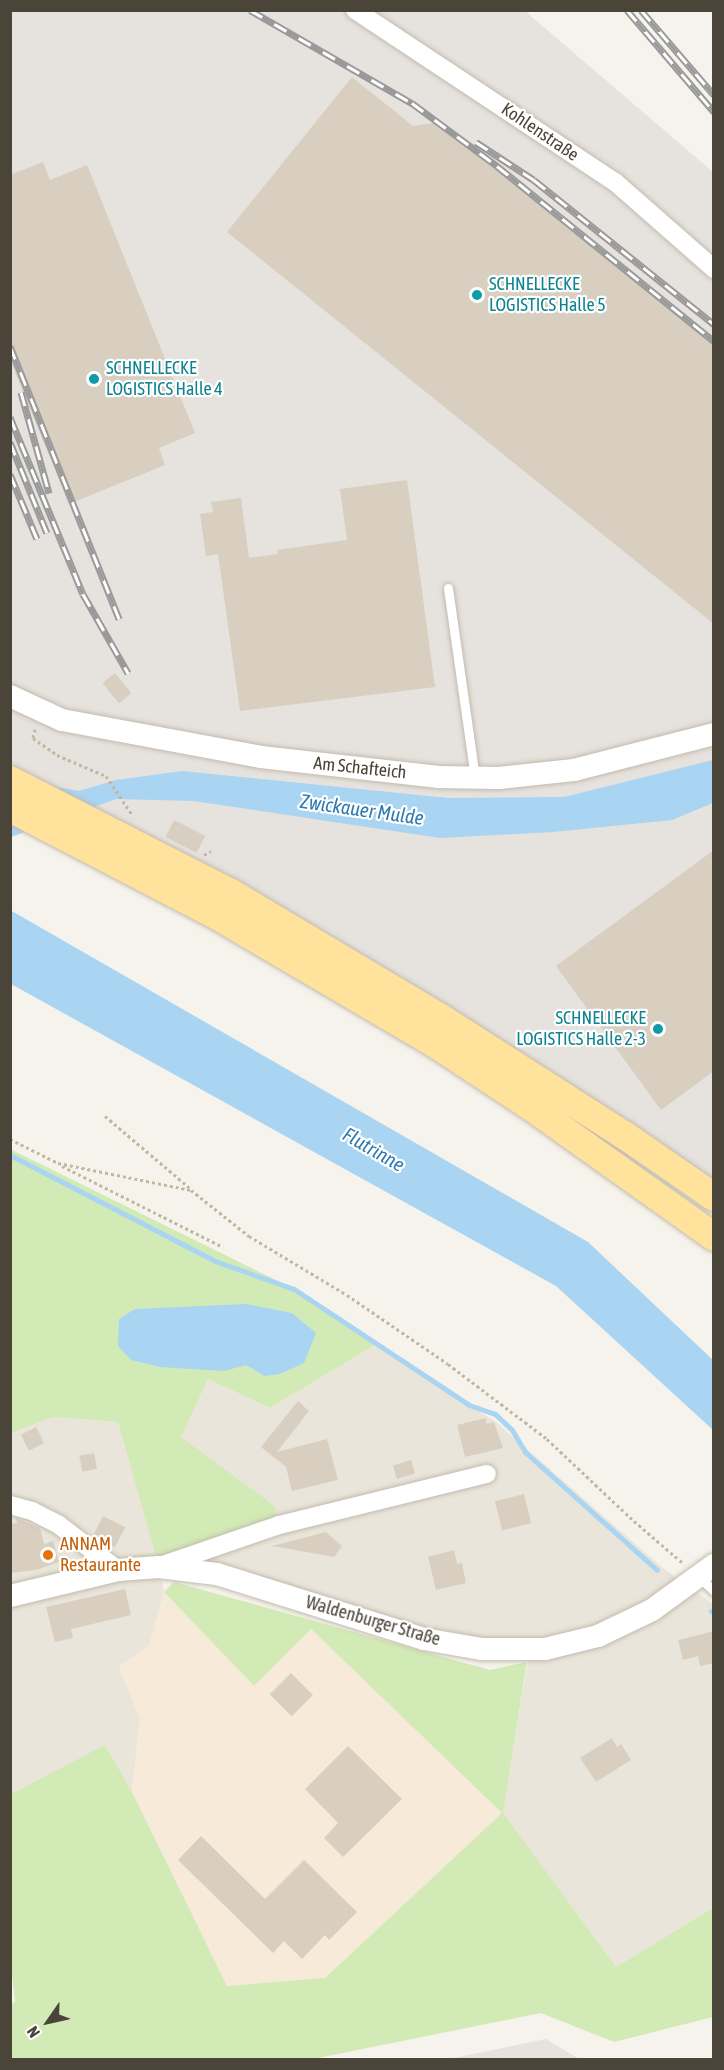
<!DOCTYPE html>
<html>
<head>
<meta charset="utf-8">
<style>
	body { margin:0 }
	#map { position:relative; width:724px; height:2070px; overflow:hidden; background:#f6f3ec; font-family:"Asap Condensed",sans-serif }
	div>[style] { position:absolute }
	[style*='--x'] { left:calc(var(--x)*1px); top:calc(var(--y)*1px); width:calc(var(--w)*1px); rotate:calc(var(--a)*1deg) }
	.residential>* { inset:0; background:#eae5da }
	.commercial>* { inset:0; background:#f7ead8 }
	.industrial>* { inset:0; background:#e6e2dd }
	.green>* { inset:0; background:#d2eab5 }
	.water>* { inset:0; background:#a9d4f2 }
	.stream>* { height:5px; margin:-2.5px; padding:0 2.5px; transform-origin:2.5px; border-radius:2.5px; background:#a9d4f2 }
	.building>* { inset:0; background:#d8cfc1; transform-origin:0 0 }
	.path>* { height:3px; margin-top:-1.5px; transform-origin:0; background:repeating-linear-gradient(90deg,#c4b79f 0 3px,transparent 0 6px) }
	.roads { filter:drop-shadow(0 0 2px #c2bbae) drop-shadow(0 0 2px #c2bbae) }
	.service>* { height:9px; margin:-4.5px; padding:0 4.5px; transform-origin:4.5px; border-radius:4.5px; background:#fff }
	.minor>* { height:18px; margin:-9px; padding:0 9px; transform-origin:9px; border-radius:9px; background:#fff }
	.tertiary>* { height:22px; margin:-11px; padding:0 11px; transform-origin:11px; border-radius:11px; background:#fff }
	.primary>* { height:28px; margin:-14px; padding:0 14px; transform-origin:14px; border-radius:14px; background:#ffe39c }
	.rail>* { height:7px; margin-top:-3.5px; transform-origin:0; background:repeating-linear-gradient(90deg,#fff 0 14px,#9a9a9a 0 28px); box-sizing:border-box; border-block:2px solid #9a9a9a }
	.dots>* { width:16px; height:16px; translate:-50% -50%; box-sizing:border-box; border:3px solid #fff; border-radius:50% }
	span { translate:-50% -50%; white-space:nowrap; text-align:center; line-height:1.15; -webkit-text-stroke:4.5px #fff; paint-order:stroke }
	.street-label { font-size:18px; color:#4b4439 }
	.culture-label { font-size:18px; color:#0d838f }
	.left { translate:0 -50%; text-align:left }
	.right { translate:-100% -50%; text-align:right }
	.food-label { font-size:18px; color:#c56008 }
	.water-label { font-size:20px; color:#2e7ab2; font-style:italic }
	.frame { position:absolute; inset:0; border:12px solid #4b4439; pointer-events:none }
	.north { position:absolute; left:18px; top:1992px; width:60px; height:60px; -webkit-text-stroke:4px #fff; paint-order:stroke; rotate:236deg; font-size:16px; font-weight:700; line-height:24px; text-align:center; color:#4b4439 }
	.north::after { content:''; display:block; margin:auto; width:21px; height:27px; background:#4b4439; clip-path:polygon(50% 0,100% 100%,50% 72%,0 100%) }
</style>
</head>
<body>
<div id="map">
	<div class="residential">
		<div style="clip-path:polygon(375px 1345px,496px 1422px,663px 1568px,713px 1604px,713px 1908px,616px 1967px,502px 1813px,530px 1650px,482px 1649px,159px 1567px,164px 1592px,149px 1646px,119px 1667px,140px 1718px,132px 1792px,105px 1746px,11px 1794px,11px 1433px,53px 1417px,118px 1422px,159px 1566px,275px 1506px,180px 1437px,208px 1379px,270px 1408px)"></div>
	</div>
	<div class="commercial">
		<div style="clip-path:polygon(164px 1592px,254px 1686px,311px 1629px,502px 1813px,325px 1978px,227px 1986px,132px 1792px,140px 1718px,119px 1667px,149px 1646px)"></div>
	</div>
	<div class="industrial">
		<div style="clip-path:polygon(10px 11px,525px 11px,713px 172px,713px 1188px,11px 768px)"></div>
		<div style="clip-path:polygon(546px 2039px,579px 2059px,449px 2059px)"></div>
	</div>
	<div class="green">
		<div style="clip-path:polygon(10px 1149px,294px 1289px,375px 1345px,270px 1408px,208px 1379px,181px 1437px,275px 1506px,279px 1525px,159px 1567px,118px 1422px,53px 1417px,11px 1433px)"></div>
		<div style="clip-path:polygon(174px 1582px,490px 1670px,527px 1662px,503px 1813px,616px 1967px,713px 1908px,713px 2017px,614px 2042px,541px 2013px,313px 2059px,11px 2059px,11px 2004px,15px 2002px,10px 1957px,11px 1794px,105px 1745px,132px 1792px,227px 1986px,325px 1978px,502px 1813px,311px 1629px,254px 1686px,164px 1592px)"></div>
	</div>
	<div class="water">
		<div style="clip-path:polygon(713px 760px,713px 803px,672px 820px,553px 832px,440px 838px,194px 801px,116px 799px,11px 837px,11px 803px,57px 787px,79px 791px,116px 780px,182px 771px,448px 798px,564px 797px)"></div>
		<div style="clip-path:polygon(10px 910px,588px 1242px,713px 1360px,713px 1430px,556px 1286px,11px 984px)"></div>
		<div style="clip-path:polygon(246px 1304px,292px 1313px,316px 1333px,304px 1363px,280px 1374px,265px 1376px,246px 1365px,224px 1371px,160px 1367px,131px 1360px,118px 1346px,119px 1319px,135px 1309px)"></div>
	</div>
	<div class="stream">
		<div style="--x:10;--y:1155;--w:231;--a:27.3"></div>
		<div style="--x:215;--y:1261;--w:84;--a:19.5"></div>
		<div style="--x:294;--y:1289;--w:210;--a:33.5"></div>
		<div style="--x:469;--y:1405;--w:28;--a:19"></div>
		<div style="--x:495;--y:1414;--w:23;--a:43"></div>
		<div style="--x:512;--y:1430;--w:26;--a:59"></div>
		<div style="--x:525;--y:1452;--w:177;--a:41.8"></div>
		<div style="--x:711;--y:1611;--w:4;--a:34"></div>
	</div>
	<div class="building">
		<div style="clip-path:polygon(352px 77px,413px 126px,441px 122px,714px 343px,714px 624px,227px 232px)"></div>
		<div style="clip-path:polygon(43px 162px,50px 180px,87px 165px,195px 433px,159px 448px,165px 465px,69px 504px,10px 360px,10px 175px)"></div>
		<div style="clip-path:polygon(407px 480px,435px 687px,240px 711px,218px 554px,206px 556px,200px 514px,213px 512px,211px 502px,241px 498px,249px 558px,278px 554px,277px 550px,347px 540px,340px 489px)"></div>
		<div style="left:115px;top:673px;width:26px;height:16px;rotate:51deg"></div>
		<div style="left:174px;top:820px;width:35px;height:19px;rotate:27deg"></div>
		<div style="clip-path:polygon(714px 850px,714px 1071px,661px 1110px,556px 966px)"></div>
		<div style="clip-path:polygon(298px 1401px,309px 1411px,277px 1452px,327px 1439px,338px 1480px,292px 1491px,286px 1467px,261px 1447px)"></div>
		<div style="clip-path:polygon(486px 1418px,487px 1424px,494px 1422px,503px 1448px,465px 1457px,457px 1425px)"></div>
		<div style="left:36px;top:1427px;width:18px;height:17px;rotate:63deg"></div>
		<div style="left:94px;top:1453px;width:16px;height:15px;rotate:79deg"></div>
		<div style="left:411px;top:1460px;width:14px;height:19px;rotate:73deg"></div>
		<div style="left:524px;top:1494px;width:30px;height:30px;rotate:76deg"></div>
		<div style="left:103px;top:1516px;width:25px;height:23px;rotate:27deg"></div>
		<div style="clip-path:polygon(16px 1518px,40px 1528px,44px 1544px,53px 1541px,59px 1562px,36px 1570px,10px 1573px,10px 1524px,17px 1523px)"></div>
		<div style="clip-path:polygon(326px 1532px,342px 1546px,334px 1557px,272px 1546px)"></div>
		<div style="clip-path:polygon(454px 1550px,457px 1564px,462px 1563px,466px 1583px,436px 1590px,428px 1557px)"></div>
		<div style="clip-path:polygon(125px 1589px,131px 1615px,71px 1629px,73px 1638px,55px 1642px,46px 1607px)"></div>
		<div style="clip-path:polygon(714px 1631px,714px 1663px,700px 1666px,698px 1656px,683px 1660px,678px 1640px)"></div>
		<div style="left:291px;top:1673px;width:31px;height:30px;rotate:45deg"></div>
		<div style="clip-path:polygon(612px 1738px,617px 1747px,621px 1744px,631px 1760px,596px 1782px,580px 1758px)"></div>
		<div style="clip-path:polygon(348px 1746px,402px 1799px,343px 1857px,324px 1838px,338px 1823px,305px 1789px)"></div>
		<div style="clip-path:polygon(201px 1836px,265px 1899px,304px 1860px,357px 1912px,329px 1940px,325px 1935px,302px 1959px,284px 1941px,273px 1953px,178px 1860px)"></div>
	</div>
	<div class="path">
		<div style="--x:35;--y:729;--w:9;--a:103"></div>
		<div style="--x:33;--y:738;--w:29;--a:35"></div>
		<div style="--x:57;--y:755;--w:53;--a:23.2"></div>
		<div style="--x:106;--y:776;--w:48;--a:56"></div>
		<div style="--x:204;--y:855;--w:8;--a:-30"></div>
		<div style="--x:105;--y:1116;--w:111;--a:40.3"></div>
		<div style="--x:10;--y:1139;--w:54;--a:26.6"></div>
		<div style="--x:58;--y:1163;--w:136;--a:11.5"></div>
		<div style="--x:191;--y:1190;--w:74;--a:38.4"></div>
		<div style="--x:249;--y:1236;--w:114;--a:31"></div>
		<div style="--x:347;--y:1295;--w:122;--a:34.3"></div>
		<div style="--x:448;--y:1364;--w:124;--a:37.1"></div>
		<div style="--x:547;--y:1439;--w:120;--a:43.3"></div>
		<div style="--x:634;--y:1521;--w:66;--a:40.7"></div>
		<div style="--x:62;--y:1166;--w:180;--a:26.7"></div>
	</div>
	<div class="roads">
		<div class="service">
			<div style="--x:448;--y:588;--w:191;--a:81.9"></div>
			<div style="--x:699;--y:1577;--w:21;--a:43"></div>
		</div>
		<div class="minor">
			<div style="--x:355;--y:10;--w:312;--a:33.5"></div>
			<div style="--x:615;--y:182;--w:132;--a:41.3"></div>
			<div style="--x:10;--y:1505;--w:23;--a:15"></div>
			<div style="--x:32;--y:1511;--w:30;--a:27"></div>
			<div style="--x:59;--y:1525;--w:74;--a:37.3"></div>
			<div style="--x:160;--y:1566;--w:126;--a:-19"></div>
			<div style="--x:279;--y:1525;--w:214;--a:-13.8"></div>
		</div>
		<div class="tertiary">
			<div style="--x:10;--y:696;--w:57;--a:24.8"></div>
			<div style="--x:62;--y:720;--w:202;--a:10.5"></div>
			<div style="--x:261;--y:757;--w:179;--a:6.4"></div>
			<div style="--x:439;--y:777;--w:60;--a:1"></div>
			<div style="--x:499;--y:778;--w:75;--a:-6.1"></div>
			<div style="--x:574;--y:770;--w:145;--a:-14.4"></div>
			<div style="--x:10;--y:1596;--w:111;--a:-13.5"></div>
			<div style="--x:118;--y:1570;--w:41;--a:-4.2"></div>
			<div style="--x:159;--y:1567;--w:58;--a:6.9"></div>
			<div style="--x:217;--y:1574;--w:217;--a:17.4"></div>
			<div style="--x:424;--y:1639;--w:59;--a:9.8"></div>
			<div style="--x:482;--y:1649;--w:63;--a:0"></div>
			<div style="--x:545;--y:1649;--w:55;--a:-13.8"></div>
			<div style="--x:598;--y:1636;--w:60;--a:-25.7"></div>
			<div style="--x:652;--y:1610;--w:77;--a:-36"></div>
		</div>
		<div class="primary">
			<div style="--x:10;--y:780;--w:248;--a:27.1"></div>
			<div style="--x:231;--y:893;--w:244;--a:30.8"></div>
			<div style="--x:441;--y:1018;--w:217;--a:32.6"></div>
			<div style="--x:624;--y:1135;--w:109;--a:34.6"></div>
			<div style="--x:10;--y:808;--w:238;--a:27.5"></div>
			<div style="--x:221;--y:918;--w:243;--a:30.4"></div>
			<div style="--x:431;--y:1041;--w:118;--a:33.3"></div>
			<div style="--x:530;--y:1106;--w:226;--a:35.4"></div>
		</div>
	</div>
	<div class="rail">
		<div style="--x:250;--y:10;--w:187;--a:29.9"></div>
		<div style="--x:412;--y:103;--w:106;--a:36.5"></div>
		<div style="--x:497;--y:166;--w:279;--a:38.9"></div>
		<div style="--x:627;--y:10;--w:134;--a:49.5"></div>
		<div style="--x:641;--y:10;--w:112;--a:49.3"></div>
		<div style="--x:476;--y:142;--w:69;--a:33.2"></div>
		<div style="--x:534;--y:180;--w:231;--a:38.7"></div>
		<div style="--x:10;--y:346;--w:294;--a:68.2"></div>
		<div style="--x:21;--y:392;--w:105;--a:74.5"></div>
		<div style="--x:10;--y:417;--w:191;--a:67.6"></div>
		<div style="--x:83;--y:594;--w:91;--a:60.3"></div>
		<div style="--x:10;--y:442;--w:98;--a:67.9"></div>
		<div style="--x:10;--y:474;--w:70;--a:67.4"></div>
	</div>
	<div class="dots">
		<div style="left:477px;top:295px;background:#0f9aa8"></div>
		<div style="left:94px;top:379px;background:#0f9aa8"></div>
		<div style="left:658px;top:1029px;background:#0f9aa8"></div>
		<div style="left:48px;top:1555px;background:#e8710a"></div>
	</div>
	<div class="street-label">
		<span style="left:540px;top:132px;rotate:34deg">Kohlenstraße</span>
		<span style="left:360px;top:768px;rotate:6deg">Am Schafteich</span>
		<span style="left:373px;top:1621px;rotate:16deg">Waldenburger Straße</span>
	</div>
	<div class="culture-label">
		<span class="left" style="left:489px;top:295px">SCHNELLECKE<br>LOGISTICS Halle 5</span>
		<span class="left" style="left:106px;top:379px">SCHNELLECKE<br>LOGISTICS Halle 4</span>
		<span class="right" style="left:646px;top:1029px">SCHNELLECKE<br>LOGISTICS Halle 2-3</span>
	</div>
	<div class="food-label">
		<span class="left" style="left:60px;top:1555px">ANNAM<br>Restaurante</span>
	</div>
	<div class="water-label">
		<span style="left:362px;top:809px;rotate:8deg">Zwickauer Mulde</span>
		<span style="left:374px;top:1149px;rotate:30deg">Flutrinne</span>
	</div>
	<div class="frame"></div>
	<div class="north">N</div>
</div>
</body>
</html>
